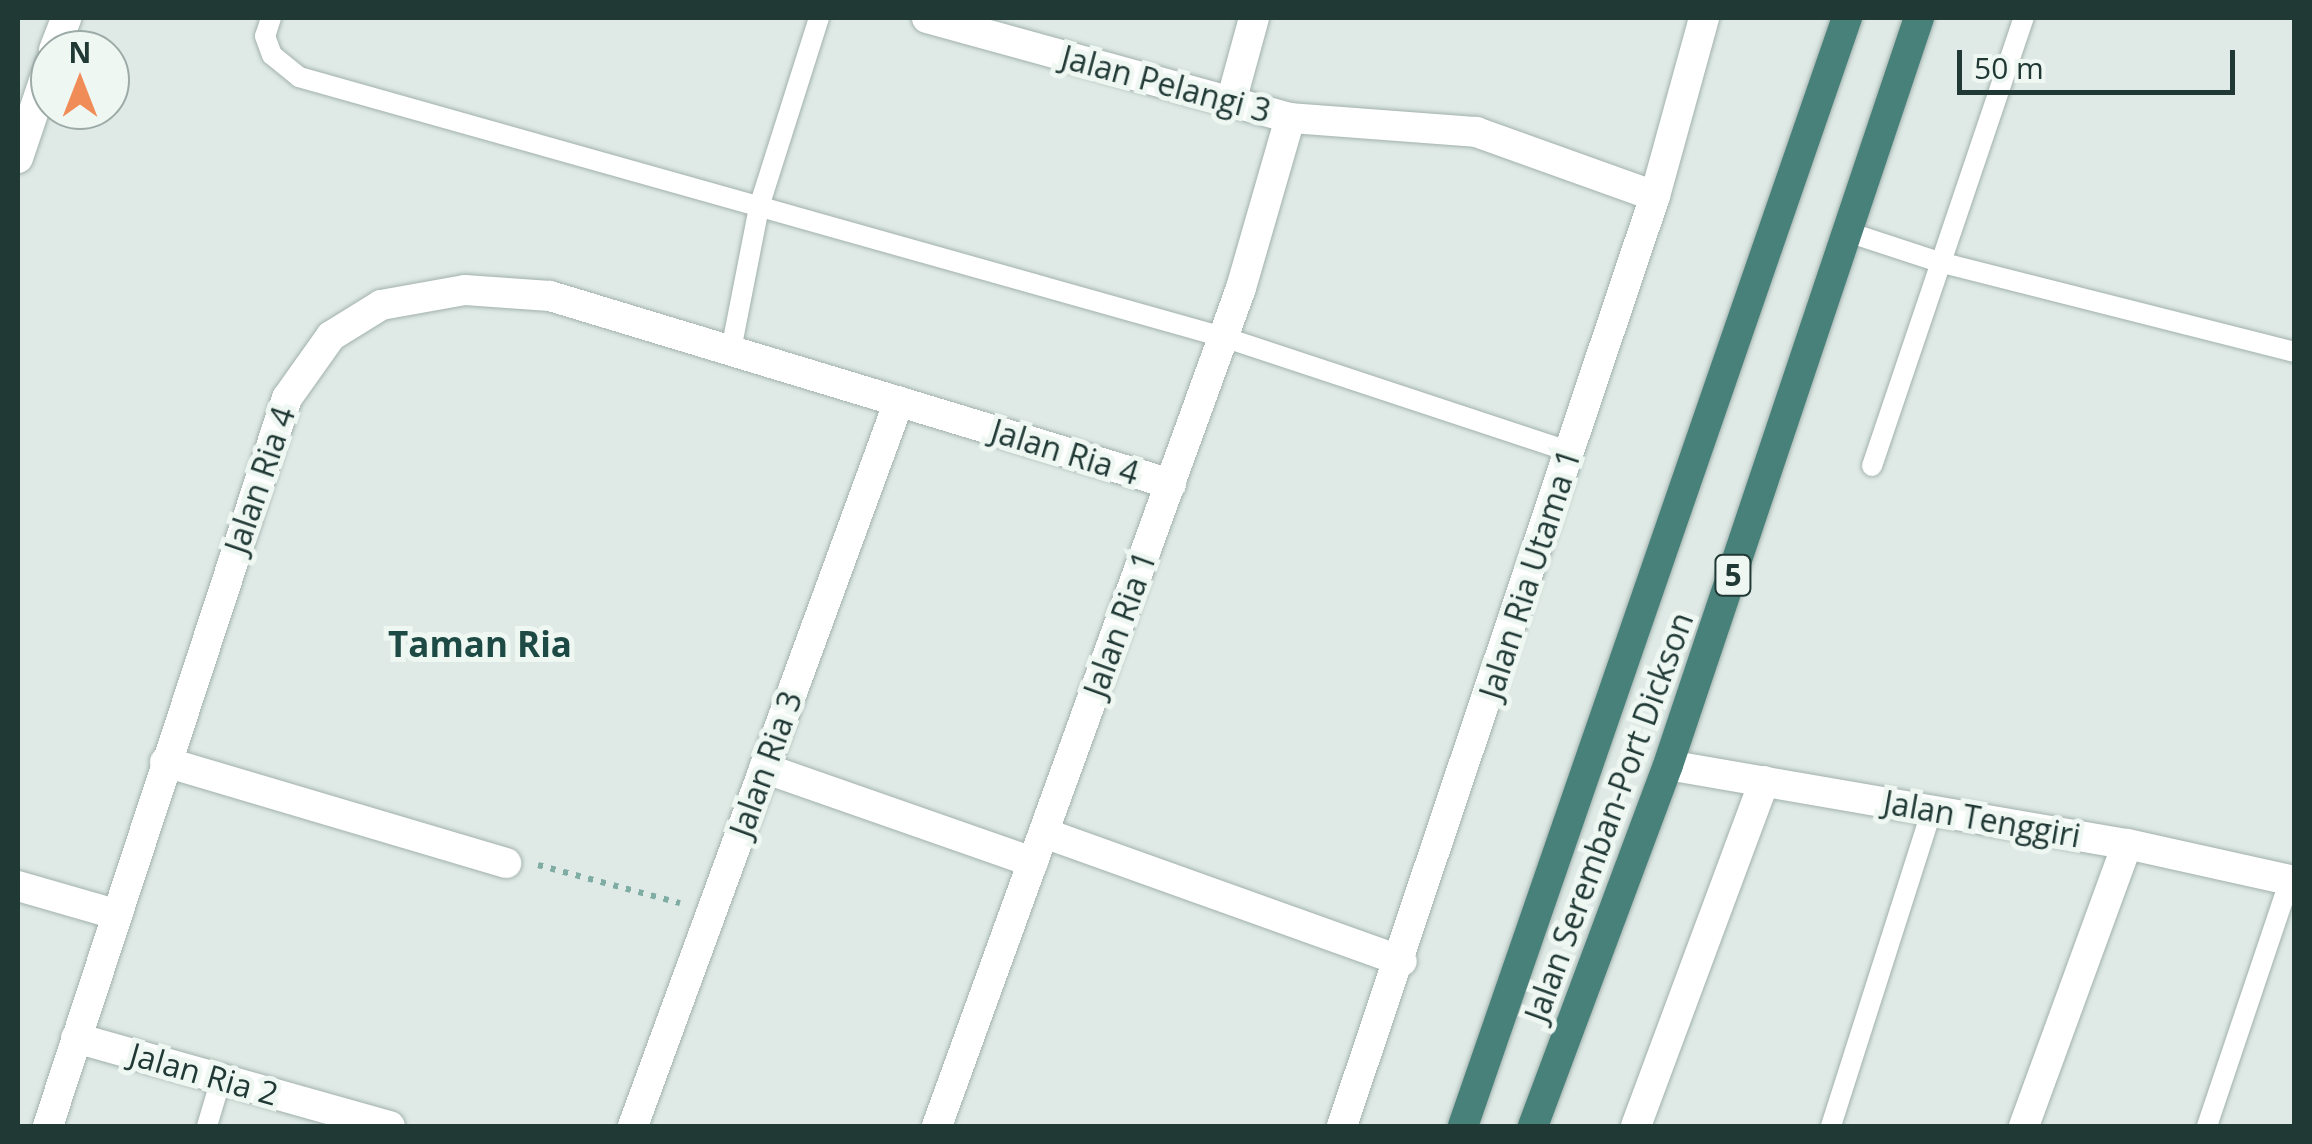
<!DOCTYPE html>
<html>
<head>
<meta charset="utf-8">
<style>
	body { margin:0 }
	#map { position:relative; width:2312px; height:1144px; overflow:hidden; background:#dfeae6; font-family:"Open Sans",sans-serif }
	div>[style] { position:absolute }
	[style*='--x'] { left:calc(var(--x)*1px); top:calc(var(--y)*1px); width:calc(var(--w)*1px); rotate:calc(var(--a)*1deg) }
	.path>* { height:6px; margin-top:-3px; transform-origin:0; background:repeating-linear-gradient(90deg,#7fada3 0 5px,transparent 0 13px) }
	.roads { filter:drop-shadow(0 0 2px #a2b1ad) drop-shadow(0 0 2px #a2b1ad) }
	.service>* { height:20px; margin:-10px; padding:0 10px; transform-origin:10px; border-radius:10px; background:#fff }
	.minor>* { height:30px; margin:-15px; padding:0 15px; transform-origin:15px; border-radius:15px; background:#fff }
	.trunk>* { height:30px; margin:-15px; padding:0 15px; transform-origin:15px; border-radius:15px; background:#48817a }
	span { translate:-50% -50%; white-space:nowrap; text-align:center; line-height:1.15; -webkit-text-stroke:10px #eff7f3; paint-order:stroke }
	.shield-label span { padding:2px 8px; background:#eff7f3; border:2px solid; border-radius:8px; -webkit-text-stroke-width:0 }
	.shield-label { font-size:30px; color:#203935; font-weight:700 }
	.street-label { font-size:32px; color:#203935 }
	.neighbourhood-label { font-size:35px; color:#1d4a44; font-weight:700 }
	.frame { position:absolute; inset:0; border:20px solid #203935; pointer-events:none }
	.north { position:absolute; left:30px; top:30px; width:100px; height:100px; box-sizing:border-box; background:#eff7f3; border:2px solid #9caba7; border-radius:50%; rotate:0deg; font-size:28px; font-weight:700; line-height:40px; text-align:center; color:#203935 }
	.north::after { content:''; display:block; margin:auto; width:35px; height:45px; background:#ef8c58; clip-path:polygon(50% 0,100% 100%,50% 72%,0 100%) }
	.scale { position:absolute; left:1957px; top:50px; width:278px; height:45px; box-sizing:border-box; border:5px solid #203935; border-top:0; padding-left:12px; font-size:30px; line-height:35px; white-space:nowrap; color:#203935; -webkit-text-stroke:8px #eff7f3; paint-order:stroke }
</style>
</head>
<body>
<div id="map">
	<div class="path">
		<div style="--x:538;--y:865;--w:147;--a:15"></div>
	</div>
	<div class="roads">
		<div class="service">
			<div style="--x:271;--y:18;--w:19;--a:108"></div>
			<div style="--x:265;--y:36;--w:20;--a:70"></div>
			<div style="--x:272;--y:55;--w:35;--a:39"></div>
			<div style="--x:299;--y:77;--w:960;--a:15.72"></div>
			<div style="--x:1223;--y:337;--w:366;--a:18.3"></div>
			<div style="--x:1851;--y:233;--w:93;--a:18.2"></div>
			<div style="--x:1939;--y:262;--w:366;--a:14.2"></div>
			<div style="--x:731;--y:350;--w:146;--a:-78.9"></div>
			<div style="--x:759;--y:207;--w:198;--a:-72.4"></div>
			<div style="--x:1872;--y:466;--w:473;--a:-71.3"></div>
			<div style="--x:207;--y:1126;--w:49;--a:-73.4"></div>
			<div style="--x:1831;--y:1126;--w:332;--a:-72.3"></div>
			<div style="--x:2207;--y:1126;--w:260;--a:-71.4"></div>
		</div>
		<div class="minor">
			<div style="--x:927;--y:18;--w:377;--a:15.4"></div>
			<div style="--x:1290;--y:118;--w:187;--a:4.3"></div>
			<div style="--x:1476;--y:132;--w:190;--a:19.7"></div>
			<div style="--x:54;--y:50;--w:34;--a:-69"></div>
			<div style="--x:1231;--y:102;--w:87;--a:-74.7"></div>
			<div style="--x:18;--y:158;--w:100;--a:-71.4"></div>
			<div style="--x:165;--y:762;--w:356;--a:16.5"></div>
			<div style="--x:1668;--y:765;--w:466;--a:9.8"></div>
			<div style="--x:2127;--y:844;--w:171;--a:12.5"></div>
			<div style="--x:764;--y:768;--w:285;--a:19.3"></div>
			<div style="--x:1044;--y:833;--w:380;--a:19.7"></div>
			<div style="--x:18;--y:886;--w:101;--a:16.1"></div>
			<div style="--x:76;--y:1038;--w:326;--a:15.7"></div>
			<div style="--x:48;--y:1126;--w:766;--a:-71.83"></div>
			<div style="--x:287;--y:398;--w:76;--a:-54.6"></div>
			<div style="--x:331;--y:336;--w:59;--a:-31.8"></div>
			<div style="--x:381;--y:305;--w:85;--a:-10.1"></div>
			<div style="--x:465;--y:290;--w:85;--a:4"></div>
			<div style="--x:550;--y:296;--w:649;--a:16.84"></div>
			<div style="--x:633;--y:1126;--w:772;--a:-69.85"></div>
			<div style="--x:937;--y:1126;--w:891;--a:-70.06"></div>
			<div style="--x:1241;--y:288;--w:177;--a:-73.9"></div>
			<div style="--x:1342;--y:1126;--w:981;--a:-71.4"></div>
			<div style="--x:1655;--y:196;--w:185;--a:-74.6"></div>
			<div style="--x:1636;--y:1126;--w:368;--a:-69.6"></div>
			<div style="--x:2024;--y:1126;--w:300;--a:-69.9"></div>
		</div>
		<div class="trunk">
			<div style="--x:1463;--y:1126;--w:1173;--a:-70.89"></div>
			<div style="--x:1533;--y:1126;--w:385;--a:-69.5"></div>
			<div style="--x:1668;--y:765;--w:788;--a:-71.43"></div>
		</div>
	</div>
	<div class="shield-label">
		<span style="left:1733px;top:575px">5</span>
	</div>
	<div class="street-label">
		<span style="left:1166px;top:84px;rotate:15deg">Jalan Pelangi 3</span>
		<span style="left:1065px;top:452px;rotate:17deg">Jalan Ria 4</span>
		<span style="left:260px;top:480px;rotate:-71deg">Jalan Ria 4</span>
		<span style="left:1530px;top:574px;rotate:-72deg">Jalan Ria Utama 1</span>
		<span style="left:1120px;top:624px;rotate:-70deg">Jalan Ria 1</span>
		<span style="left:766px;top:764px;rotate:-70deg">Jalan Ria 3</span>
		<span style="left:1609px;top:817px;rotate:-70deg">Jalan Seremban-Port Dickson</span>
		<span style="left:1982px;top:819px;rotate:10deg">Jalan Tenggiri</span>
		<span style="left:204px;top:1074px;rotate:16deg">Jalan Ria 2</span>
	</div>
	<div class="neighbourhood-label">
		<span style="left:480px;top:644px">Taman Ria</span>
	</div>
	<div class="frame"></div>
	<div class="north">N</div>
	<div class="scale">50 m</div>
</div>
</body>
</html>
